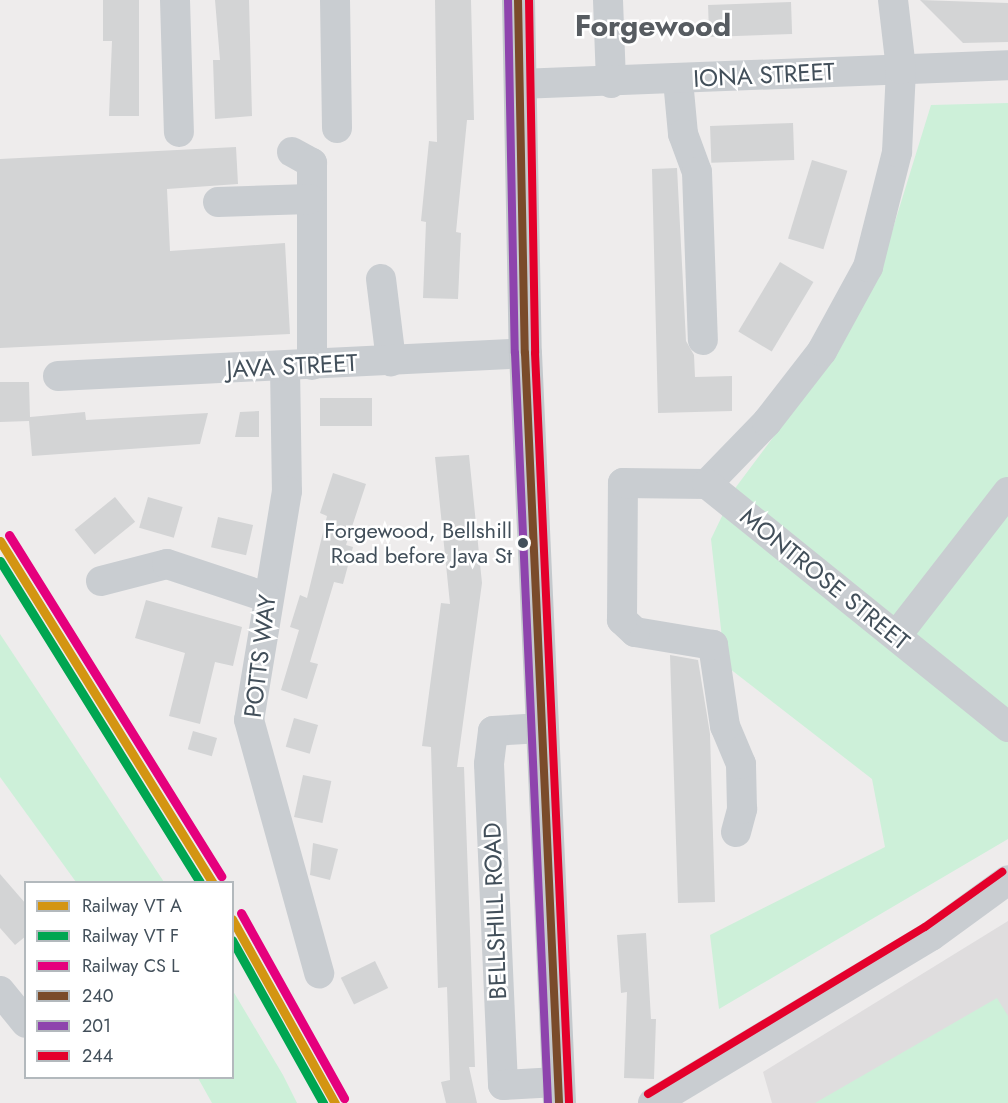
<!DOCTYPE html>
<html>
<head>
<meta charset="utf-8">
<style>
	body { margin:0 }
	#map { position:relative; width:1008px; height:1103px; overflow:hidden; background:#eeecec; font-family:Jost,sans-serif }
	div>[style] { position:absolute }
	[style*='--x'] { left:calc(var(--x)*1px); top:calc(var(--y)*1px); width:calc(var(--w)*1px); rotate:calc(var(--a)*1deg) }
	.education>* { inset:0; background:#dfddde }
	.green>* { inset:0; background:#cdf0d9 }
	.building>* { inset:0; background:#d3d4d5; transform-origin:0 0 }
	.minor>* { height:30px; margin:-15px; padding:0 15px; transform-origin:15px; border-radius:15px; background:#c9cdd1 }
	.major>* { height:33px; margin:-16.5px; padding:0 16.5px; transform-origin:16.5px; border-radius:16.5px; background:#c4c9cd }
	.bus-1>* { height:8px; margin:-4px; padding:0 4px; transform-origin:4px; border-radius:4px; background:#7a4b2a }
	.bus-2>* { height:8px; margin:-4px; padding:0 4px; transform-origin:4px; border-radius:4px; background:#8e44ad }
	.bus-3>* { height:8px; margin:-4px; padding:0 4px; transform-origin:4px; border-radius:4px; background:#e4002b }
	.rail-1>* { height:9px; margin:-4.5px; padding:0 4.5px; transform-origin:4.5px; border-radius:4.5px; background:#d39512 }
	.rail-2>* { height:9px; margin:-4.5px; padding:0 4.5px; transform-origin:4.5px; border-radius:4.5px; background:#00a651 }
	.rail-3>* { height:9px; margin:-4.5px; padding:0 4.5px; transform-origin:4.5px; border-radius:4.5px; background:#e5007d }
	.dots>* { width:16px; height:16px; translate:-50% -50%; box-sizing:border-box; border:3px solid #fff; border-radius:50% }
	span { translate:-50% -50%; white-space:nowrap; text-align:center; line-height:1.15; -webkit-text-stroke:5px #fff; paint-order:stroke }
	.bus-label { font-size:22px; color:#424f5a }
	.right { translate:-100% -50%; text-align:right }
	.street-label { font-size:24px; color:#424f5a }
	.district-label { font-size:30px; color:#575c61; font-weight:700 }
	.legend { position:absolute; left:24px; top:881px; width:210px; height:198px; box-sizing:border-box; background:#fff; border:2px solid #b3b9bd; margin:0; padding:8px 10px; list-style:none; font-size:18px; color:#424f5a }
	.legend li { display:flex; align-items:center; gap:12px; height:30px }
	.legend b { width:30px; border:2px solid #b3b9bd }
</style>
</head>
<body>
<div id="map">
	<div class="education">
		<div style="clip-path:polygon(1008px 921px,1008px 1103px,772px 1103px,763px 1072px)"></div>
	</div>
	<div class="green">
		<div style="clip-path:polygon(1008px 103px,1008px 839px,719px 1009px,710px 935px,885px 847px,872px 779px,725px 665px,711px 539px,736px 487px,834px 356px,882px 264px,931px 105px)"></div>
		<div style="clip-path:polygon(0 634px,57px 720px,164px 882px,76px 882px,0 777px)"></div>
		<div style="clip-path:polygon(233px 991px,283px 1075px,297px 1103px,212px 1103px,198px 1078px,232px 1078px)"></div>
		<div style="clip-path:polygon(997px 998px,1008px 1016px,1008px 1103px,815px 1103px)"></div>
	</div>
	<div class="building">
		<div style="clip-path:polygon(103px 0,139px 0,139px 116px,109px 116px,112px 41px,103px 41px)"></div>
		<div style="clip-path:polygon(215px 0,249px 0,252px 116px,215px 119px,213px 60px,220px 60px)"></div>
		<div style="clip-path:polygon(435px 0,471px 0,474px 120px,467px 120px,456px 232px,461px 233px,458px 299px,423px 298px,426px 222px,421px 221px,429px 141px,437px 142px)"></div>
		<div style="clip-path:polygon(920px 0,1008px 3px,1008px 42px,963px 43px)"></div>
		<div style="left:791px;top:2px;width:32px;height:83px;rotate:88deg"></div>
		<div style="left:793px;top:123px;width:37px;height:83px;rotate:88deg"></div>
		<div style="clip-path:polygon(236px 147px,238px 184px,167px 189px,170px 251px,285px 243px,290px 334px,0 348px,0 159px)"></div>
		<div style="left:812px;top:160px;width:37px;height:82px;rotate:17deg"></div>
		<div style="clip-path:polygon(677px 168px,686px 341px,694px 355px,695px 377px,732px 376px,732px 411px,658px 413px,652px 169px)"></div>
		<div style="left:780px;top:262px;width:39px;height:81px;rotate:31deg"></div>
		<div style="clip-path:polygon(0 382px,29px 382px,30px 417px,85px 412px,86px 420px,208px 413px,200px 444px,32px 456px,29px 421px,0 422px)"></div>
		<div style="left:372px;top:398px;width:28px;height:52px;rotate:90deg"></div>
		<div style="clip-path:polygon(259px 411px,259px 437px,235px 437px,240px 412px)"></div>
		<div style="clip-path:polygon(469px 455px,482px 583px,457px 767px,464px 767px,475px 1067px,469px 1067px,477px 1103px,446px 1103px,441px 1082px,450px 1080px,447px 987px,438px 988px,431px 747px,422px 746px,441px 603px,450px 604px,435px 457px)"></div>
		<div style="clip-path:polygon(333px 473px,366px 484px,346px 545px,353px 547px,343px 584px,334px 582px,310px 662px,318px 664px,307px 699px,281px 690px,299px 630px,290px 627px,300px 595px,307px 598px,327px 516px,320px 513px)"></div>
		<div style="left:115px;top:497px;width:32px;height:52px;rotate:51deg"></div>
		<div style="left:148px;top:497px;width:36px;height:32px;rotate:16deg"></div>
		<div style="left:218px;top:517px;width:36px;height:31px;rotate:13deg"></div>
		<div style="clip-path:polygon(146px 600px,242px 627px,233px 666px,215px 662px,200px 724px,169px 716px,185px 653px,135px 638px)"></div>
		<div style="clip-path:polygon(670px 655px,698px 660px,710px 734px,715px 902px,678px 903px)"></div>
		<div style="left:294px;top:718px;width:25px;height:30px;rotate:16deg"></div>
		<div style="left:193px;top:731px;width:25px;height:19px;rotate:16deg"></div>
		<div style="left:303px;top:775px;width:29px;height:43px;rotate:12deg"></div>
		<div style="clip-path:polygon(313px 843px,338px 849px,330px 880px,310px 875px)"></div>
		<div style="clip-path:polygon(0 874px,26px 904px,26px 936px,15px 945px,0 928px)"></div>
		<div style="clip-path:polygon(646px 933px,651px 1019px,656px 1019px,654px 1079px,624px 1078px,627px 992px,621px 993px,617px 935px)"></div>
		<div style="left:375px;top:961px;width:30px;height:38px;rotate:64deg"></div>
	</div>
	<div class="minor">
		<div style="--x:175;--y:0;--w:132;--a:88.3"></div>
		<div style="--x:335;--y:0;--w:128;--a:89.1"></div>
		<div style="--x:608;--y:0;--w:83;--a:87.9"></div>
		<div style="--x:678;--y:80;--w:54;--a:84.7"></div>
		<div style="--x:683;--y:134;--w:40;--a:69.8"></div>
		<div style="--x:697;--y:172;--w:168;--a:88"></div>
		<div style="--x:519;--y:84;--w:489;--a:-2.2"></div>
		<div style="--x:292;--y:152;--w:23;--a:29"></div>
		<div style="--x:312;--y:163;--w:202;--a:90"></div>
		<div style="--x:218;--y:202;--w:92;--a:-1.9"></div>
		<div style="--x:381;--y:279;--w:83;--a:83"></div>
		<div style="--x:285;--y:367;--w:124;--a:89.1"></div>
		<div style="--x:287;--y:491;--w:232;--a:99.4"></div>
		<div style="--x:249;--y:720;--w:263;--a:74.5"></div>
		<div style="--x:58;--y:376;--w:468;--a:-2.8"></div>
		<div style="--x:707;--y:484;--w:86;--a:-45.9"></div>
		<div style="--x:767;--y:422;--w:90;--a:-52.2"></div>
		<div style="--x:822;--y:351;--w:96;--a:-61.3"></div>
		<div style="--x:868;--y:267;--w:119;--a:-75.8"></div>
		<div style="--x:897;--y:152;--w:83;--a:-87.2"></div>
		<div style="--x:901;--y:69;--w:69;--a:-96.6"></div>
		<div style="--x:101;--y:581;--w:68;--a:-14.4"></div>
		<div style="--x:167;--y:564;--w:104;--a:18.4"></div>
		<div style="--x:897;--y:635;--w:181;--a:-52.2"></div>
		<div style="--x:542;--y:728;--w:49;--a:176.5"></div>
		<div style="--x:493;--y:731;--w:33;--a:97"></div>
		<div style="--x:489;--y:764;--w:321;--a:87.5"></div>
		<div style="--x:503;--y:1085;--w:54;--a:-3.2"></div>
		<div style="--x:736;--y:832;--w:24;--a:-75"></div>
		<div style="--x:742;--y:809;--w:45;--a:-91.3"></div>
		<div style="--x:741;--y:764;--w:41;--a:-112.8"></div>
		<div style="--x:725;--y:726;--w:82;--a:-98.4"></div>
		<div style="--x:713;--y:645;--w:79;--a:-170.5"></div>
		<div style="--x:635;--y:632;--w:18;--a:-137"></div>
		<div style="--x:622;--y:620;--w:137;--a:-89.6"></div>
		<div style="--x:623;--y:483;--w:84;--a:0.7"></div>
		<div style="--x:707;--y:484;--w:387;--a:38.9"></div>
		<div style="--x:0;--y:991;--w:41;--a:50.9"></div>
		<div style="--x:653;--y:1103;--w:324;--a:-31"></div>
		<div style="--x:931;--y:936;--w:95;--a:-36"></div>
	</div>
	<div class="major">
		<div style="--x:518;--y:0;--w:353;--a:88.9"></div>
		<div style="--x:525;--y:353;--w:751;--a:87.4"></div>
	</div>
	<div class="bus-1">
		<div style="--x:518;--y:0;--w:353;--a:88.9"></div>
		<div style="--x:525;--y:353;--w:751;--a:87.4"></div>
	</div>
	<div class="bus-2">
		<div style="--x:508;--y:0;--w:353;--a:88.9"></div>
		<div style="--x:515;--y:353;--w:751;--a:87.48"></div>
	</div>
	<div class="bus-3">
		<div style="--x:529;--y:0;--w:353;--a:89"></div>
		<div style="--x:535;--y:353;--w:751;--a:87.4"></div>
		<div style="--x:648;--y:1094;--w:323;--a:-31.1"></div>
		<div style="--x:925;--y:927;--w:95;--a:-35.5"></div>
	</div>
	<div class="rail-1">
		<div style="--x:0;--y:541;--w:402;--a:58.1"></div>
		<div style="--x:232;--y:919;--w:211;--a:60.8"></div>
	</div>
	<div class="rail-2">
		<div style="--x:0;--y:561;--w:378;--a:58.1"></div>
		<div style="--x:232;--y:940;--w:187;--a:60.8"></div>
	</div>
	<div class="rail-3">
		<div style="--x:9;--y:535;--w:402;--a:58.1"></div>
		<div style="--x:241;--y:913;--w:212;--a:60.9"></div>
	</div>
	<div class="dots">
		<div style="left:523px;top:543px;background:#424f5a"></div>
	</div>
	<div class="bus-label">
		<span class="right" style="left:512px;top:543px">Forgewood, Bellshill<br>Road before Java St</span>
	</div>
	<div class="street-label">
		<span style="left:764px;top:75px;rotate:-3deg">IONA STREET</span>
		<span style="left:292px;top:366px;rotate:-3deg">JAVA STREET</span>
		<span style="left:825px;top:579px;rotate:39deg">MONTROSE STREET</span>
		<span style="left:260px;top:656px;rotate:-83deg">POTTS WAY</span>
		<span style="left:495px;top:911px;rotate:-92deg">BELLSHILL ROAD</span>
	</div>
	<div class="district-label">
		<span style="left:653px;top:26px">Forgewood</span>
	</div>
	<ul class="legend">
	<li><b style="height:8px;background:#d39512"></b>Railway VT A</li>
	<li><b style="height:8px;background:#00a651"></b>Railway VT F</li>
	<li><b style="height:8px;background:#e5007d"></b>Railway CS L</li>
	<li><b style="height:8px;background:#7a4b2a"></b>240</li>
	<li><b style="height:8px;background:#8e44ad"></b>201</li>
	<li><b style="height:8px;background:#e4002b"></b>244</li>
	</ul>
</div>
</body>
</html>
